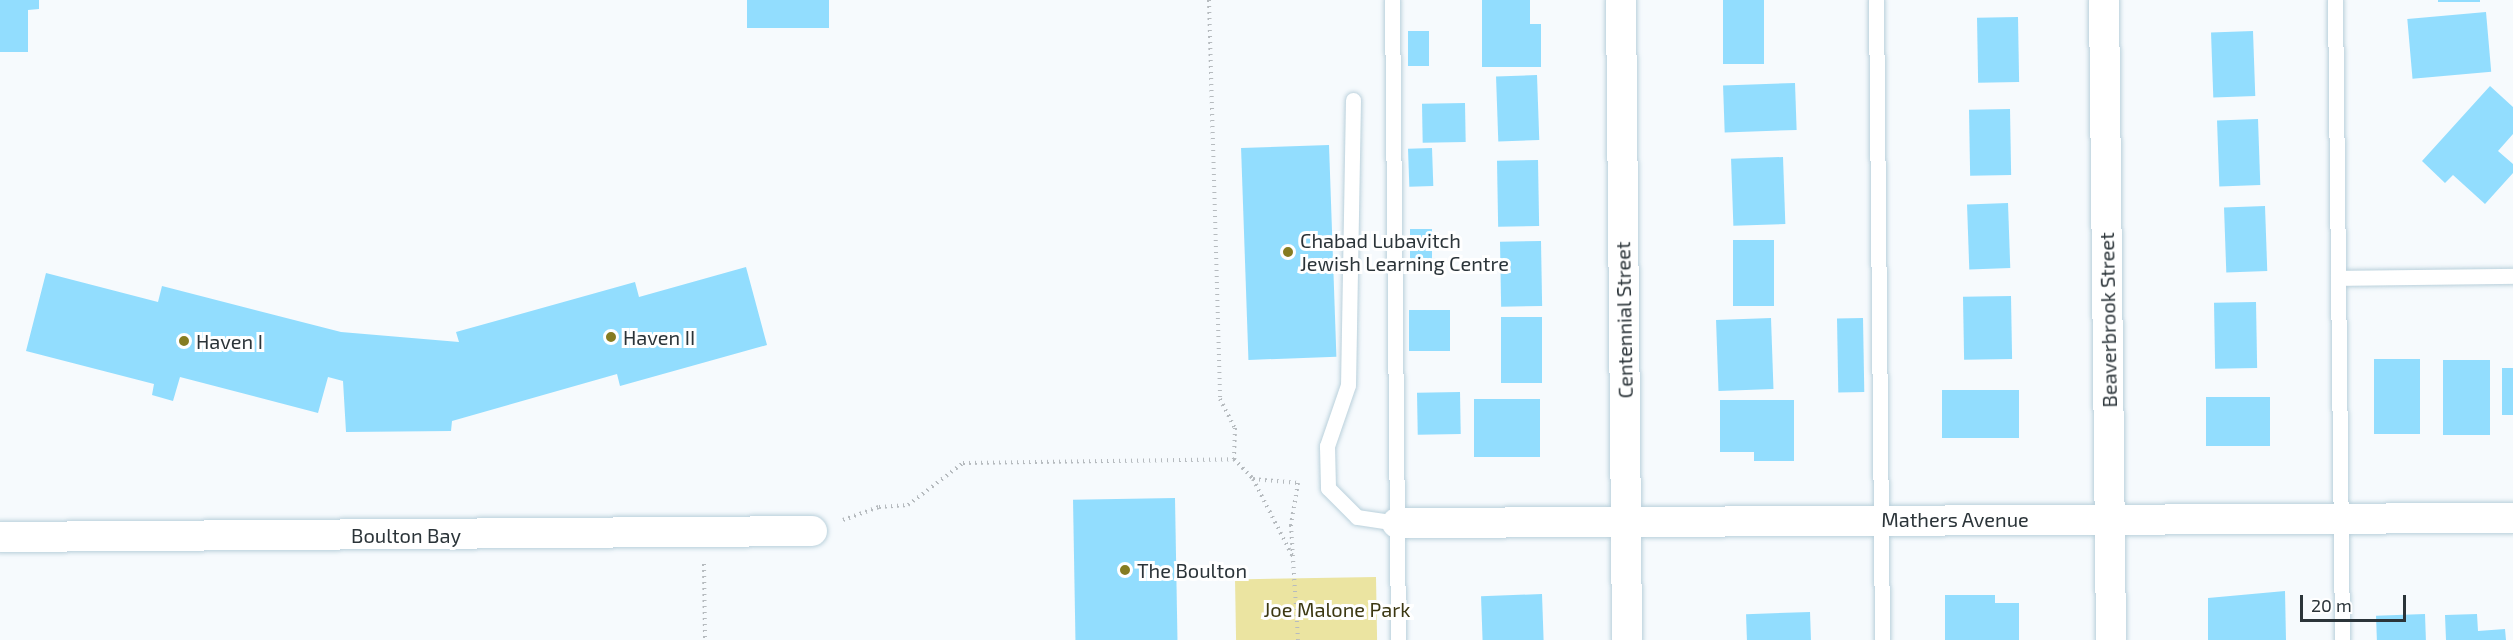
<!DOCTYPE html>
<html>
<head>
<meta charset="utf-8">
<style>
	body { margin:0 }
	#map { position:relative; width:2513px; height:640px; overflow:hidden; background:#f6fafd; font-family:"Exo 2",sans-serif }
	div>[style] { position:absolute }
	[style*='--x'] { left:calc(var(--x)*1px); top:calc(var(--y)*1px); width:calc(var(--w)*1px); rotate:calc(var(--a)*1deg) }
	.green>* { inset:0; background:#ebe4a1; transform-origin:0 0 }
	.building>* { inset:0; background:#92ddfe; transform-origin:0 0 }
	.path>* { height:4px; margin-top:-2px; transform-origin:0; background:repeating-linear-gradient(90deg,#b6bbbf 0 1.5px,transparent 0 6px) }
	.roads { filter:drop-shadow(0 0 2px #b9d0db) drop-shadow(0 0 2px #b9d0db) }
	.service>* { height:15px; margin:-7.5px; padding:0 7.5px; transform-origin:7.5px; border-radius:7.5px; background:#fff }
	.minor>* { height:30px; margin:-15px; padding:0 15px; transform-origin:15px; border-radius:15px; background:#fff }
	.dots>* { width:16px; height:16px; translate:-50% -50%; box-sizing:border-box; border:3px solid #fff; border-radius:50% }
	span { translate:-50% -50%; white-space:nowrap; text-align:center; line-height:1.15; -webkit-text-stroke:6px #fff; paint-order:stroke }
	.poi-label { font-size:20px; color:#2b3439 }
	.left { translate:0 -50%; text-align:left }
	.street-label { font-size:20px; color:#2b3439 }
	.park-label { font-size:20px; color:#3c3812 }
	.scale { position:absolute; left:2300px; top:595px; width:106px; height:27px; box-sizing:border-box; border:3px solid #2b3439; border-top:0; padding-left:8px; font-size:18px; line-height:21px; white-space:nowrap; color:#2b3439; -webkit-text-stroke:4px #fff; paint-order:stroke }
</style>
</head>
<body>
<div id="map">
	<div class="green">
		<div style="left:1376px;top:577px;width:63px;height:141px;rotate:89deg"></div>
	</div>
	<div class="building">
		<div style="clip-path:polygon(0 0,39px 0,39px 9px,28px 10px,28px 52px,0 52px)"></div>
		<div style="left:747px;top:0;width:82px;height:28px"></div>
		<div style="clip-path:polygon(1482px 0,1530px 0,1530px 24px,1541px 24px,1541px 67px,1482px 67px)"></div>
		<div style="left:1723px;top:0;width:41px;height:64px"></div>
		<div style="left:2438px;top:0;width:42px;height:2px"></div>
		<div style="left:2486px;top:12px;width:60px;height:79px;rotate:85deg"></div>
		<div style="left:2018px;top:17px;width:65px;height:41px;rotate:89deg"></div>
		<div style="left:1429px;top:31px;width:35px;height:21px;rotate:90deg"></div>
		<div style="left:2253px;top:31px;width:65px;height:42px;rotate:88deg"></div>
		<div style="left:1537px;top:75px;width:65px;height:41px;rotate:88deg"></div>
		<div style="left:1795px;top:83px;width:47px;height:72px;rotate:88deg"></div>
		<div style="clip-path:polygon(2490px 86px,2513px 107px,2513px 134px,2498px 151px,2513px 164px,2513px 173px,2485px 204px,2453px 175px,2445px 183px,2422px 161px)"></div>
		<div style="left:1465px;top:103px;width:39px;height:43px;rotate:89deg"></div>
		<div style="left:2010px;top:109px;width:66px;height:41px;rotate:89deg"></div>
		<div style="left:2258px;top:119px;width:66px;height:41px;rotate:88deg"></div>
		<div style="left:1329px;top:145px;width:212px;height:88px;rotate:88deg"></div>
		<div style="left:1432px;top:148px;width:38px;height:24px;rotate:88deg"></div>
		<div style="left:1783px;top:157px;width:67px;height:52px;rotate:88deg"></div>
		<div style="left:1538px;top:160px;width:66px;height:41px;rotate:89deg"></div>
		<div style="left:2008px;top:203px;width:65px;height:41px;rotate:88deg"></div>
		<div style="left:2265px;top:206px;width:65px;height:41px;rotate:88deg"></div>
		<div style="left:1432px;top:229px;width:36px;height:22px;rotate:90deg"></div>
		<div style="left:1733px;top:240px;width:41px;height:66px"></div>
		<div style="left:1541px;top:241px;width:65px;height:41px;rotate:89deg"></div>
		<div style="clip-path:polygon(746px 267px,767px 345px,620px 386px,617px 374px,452px 421px,451px 431px,346px 432px,343px 381px,328px 377px,318px 413px,180px 377px,173px 401px,152px 395px,154px 384px,26px 351px,46px 273px,158px 302px,162px 286px,341px 332px,459px 342px,456px 332px,635px 282px,639px 297px)"></div>
		<div style="left:2011px;top:296px;width:63px;height:48px;rotate:89deg"></div>
		<div style="left:2256px;top:302px;width:66px;height:42px;rotate:89deg"></div>
		<div style="left:1450px;top:310px;width:41px;height:41px;rotate:90deg"></div>
		<div style="left:1501px;top:317px;width:41px;height:66px"></div>
		<div style="left:1771px;top:318px;width:71px;height:55px;rotate:88deg"></div>
		<div style="left:1863px;top:318px;width:74px;height:26px;rotate:89deg"></div>
		<div style="left:2374px;top:359px;width:46px;height:75px"></div>
		<div style="left:2443px;top:360px;width:47px;height:75px"></div>
		<div style="left:2502px;top:368px;width:11px;height:47px"></div>
		<div style="left:2019px;top:390px;width:48px;height:77px;rotate:90deg"></div>
		<div style="left:1460px;top:392px;width:42px;height:43px;rotate:89deg"></div>
		<div style="left:2206px;top:397px;width:64px;height:49px"></div>
		<div style="left:1474px;top:399px;width:66px;height:58px"></div>
		<div style="clip-path:polygon(1720px 400px,1794px 400px,1794px 461px,1754px 461px,1754px 452px,1720px 452px)"></div>
		<div style="left:1175px;top:498px;width:142px;height:102px;rotate:89deg"></div>
		<div style="clip-path:polygon(2285px 591px,2286px 640px,2208px 640px,2208px 598px)"></div>
		<div style="left:1542px;top:594px;width:46px;height:61px;rotate:88deg"></div>
		<div style="clip-path:polygon(1945px 595px,1995px 595px,1995px 603px,2019px 603px,2019px 640px,1945px 640px)"></div>
		<div style="left:1810px;top:612px;width:28px;height:64px;rotate:88deg"></div>
		<div style="left:2425px;top:614px;width:26px;height:49px;rotate:88deg"></div>
		<div style="clip-path:polygon(2477px 614px,2478px 631px,2505px 629px,2506px 640px,2446px 640px,2445px 615px)"></div>
	</div>
	<div class="path">
		<div style="--x:1209;--y:0;--w:399;--a:88.4"></div>
		<div style="--x:1220;--y:399;--w:33;--a:63"></div>
		<div style="--x:1235;--y:428;--w:31;--a:92"></div>
		<div style="--x:1234;--y:459;--w:28;--a:46"></div>
		<div style="--x:1253;--y:479;--w:45;--a:5.1"></div>
		<div style="--x:1298;--y:483;--w:43;--a:99.5"></div>
		<div style="--x:1291;--y:525;--w:115;--a:86.5"></div>
		<div style="--x:1253;--y:479;--w:88;--a:62.9"></div>
		<div style="--x:843;--y:520;--w:38;--a:-20"></div>
		<div style="--x:879;--y:507;--w:29;--a:-4"></div>
		<div style="--x:908;--y:505;--w:69;--a:-37.4"></div>
		<div style="--x:963;--y:463;--w:271;--a:-0.8"></div>
		<div style="--x:704;--y:564;--w:76;--a:89.2"></div>
	</div>
	<div class="roads">
		<div class="service">
			<div style="--x:1392;--y:0;--w:640;--a:89.46"></div>
			<div style="--x:1876;--y:0;--w:640;--a:89.46"></div>
			<div style="--x:2335;--y:0;--w:640;--a:89.37"></div>
			<div style="--x:1353;--y:100;--w:285;--a:91"></div>
			<div style="--x:1348;--y:385;--w:65;--a:109"></div>
			<div style="--x:1327;--y:446;--w:42;--a:88.6"></div>
			<div style="--x:1328;--y:488;--w:41;--a:45"></div>
			<div style="--x:1357;--y:517;--w:40;--a:8.5"></div>
			<div style="--x:2338;--y:278;--w:175;--a:-0.7"></div>
		</div>
		<div class="minor">
			<div style="--x:1621;--y:0;--w:640;--a:89.46"></div>
			<div style="--x:2104;--y:0;--w:640;--a:89.37"></div>
			<div style="--x:1397;--y:523;--w:1116;--a:-0.26"></div>
			<div style="--x:0;--y:537;--w:812;--a:-0.42"></div>
		</div>
	</div>
	<div class="dots">
		<div style="left:1288px;top:252px;background:#857c22"></div>
		<div style="left:611px;top:337px;background:#857c22"></div>
		<div style="left:184px;top:341px;background:#857c22"></div>
		<div style="left:1125px;top:570px;background:#857c22"></div>
	</div>
	<div class="poi-label">
		<span class="left" style="left:1300px;top:252px">Chabad Lubavitch<br>Jewish Learning Centre</span>
		<span class="left" style="left:623px;top:337px">Haven II</span>
		<span class="left" style="left:196px;top:341px">Haven I</span>
		<span class="left" style="left:1137px;top:570px">The Boulton</span>
	</div>
	<div class="street-label">
		<span style="left:1624px;top:320px;rotate:-91deg">Centennial Street</span>
		<span style="left:2108px;top:320px;rotate:-91deg">Beaverbrook Street</span>
		<span style="left:1955px;top:519px">Mathers Avenue</span>
		<span style="left:406px;top:535px">Boulton Bay</span>
	</div>
	<div class="park-label">
		<span style="left:1337px;top:609px">Joe Malone Park</span>
	</div>
	<div class="scale">20 m</div>
</div>
</body>
</html>
